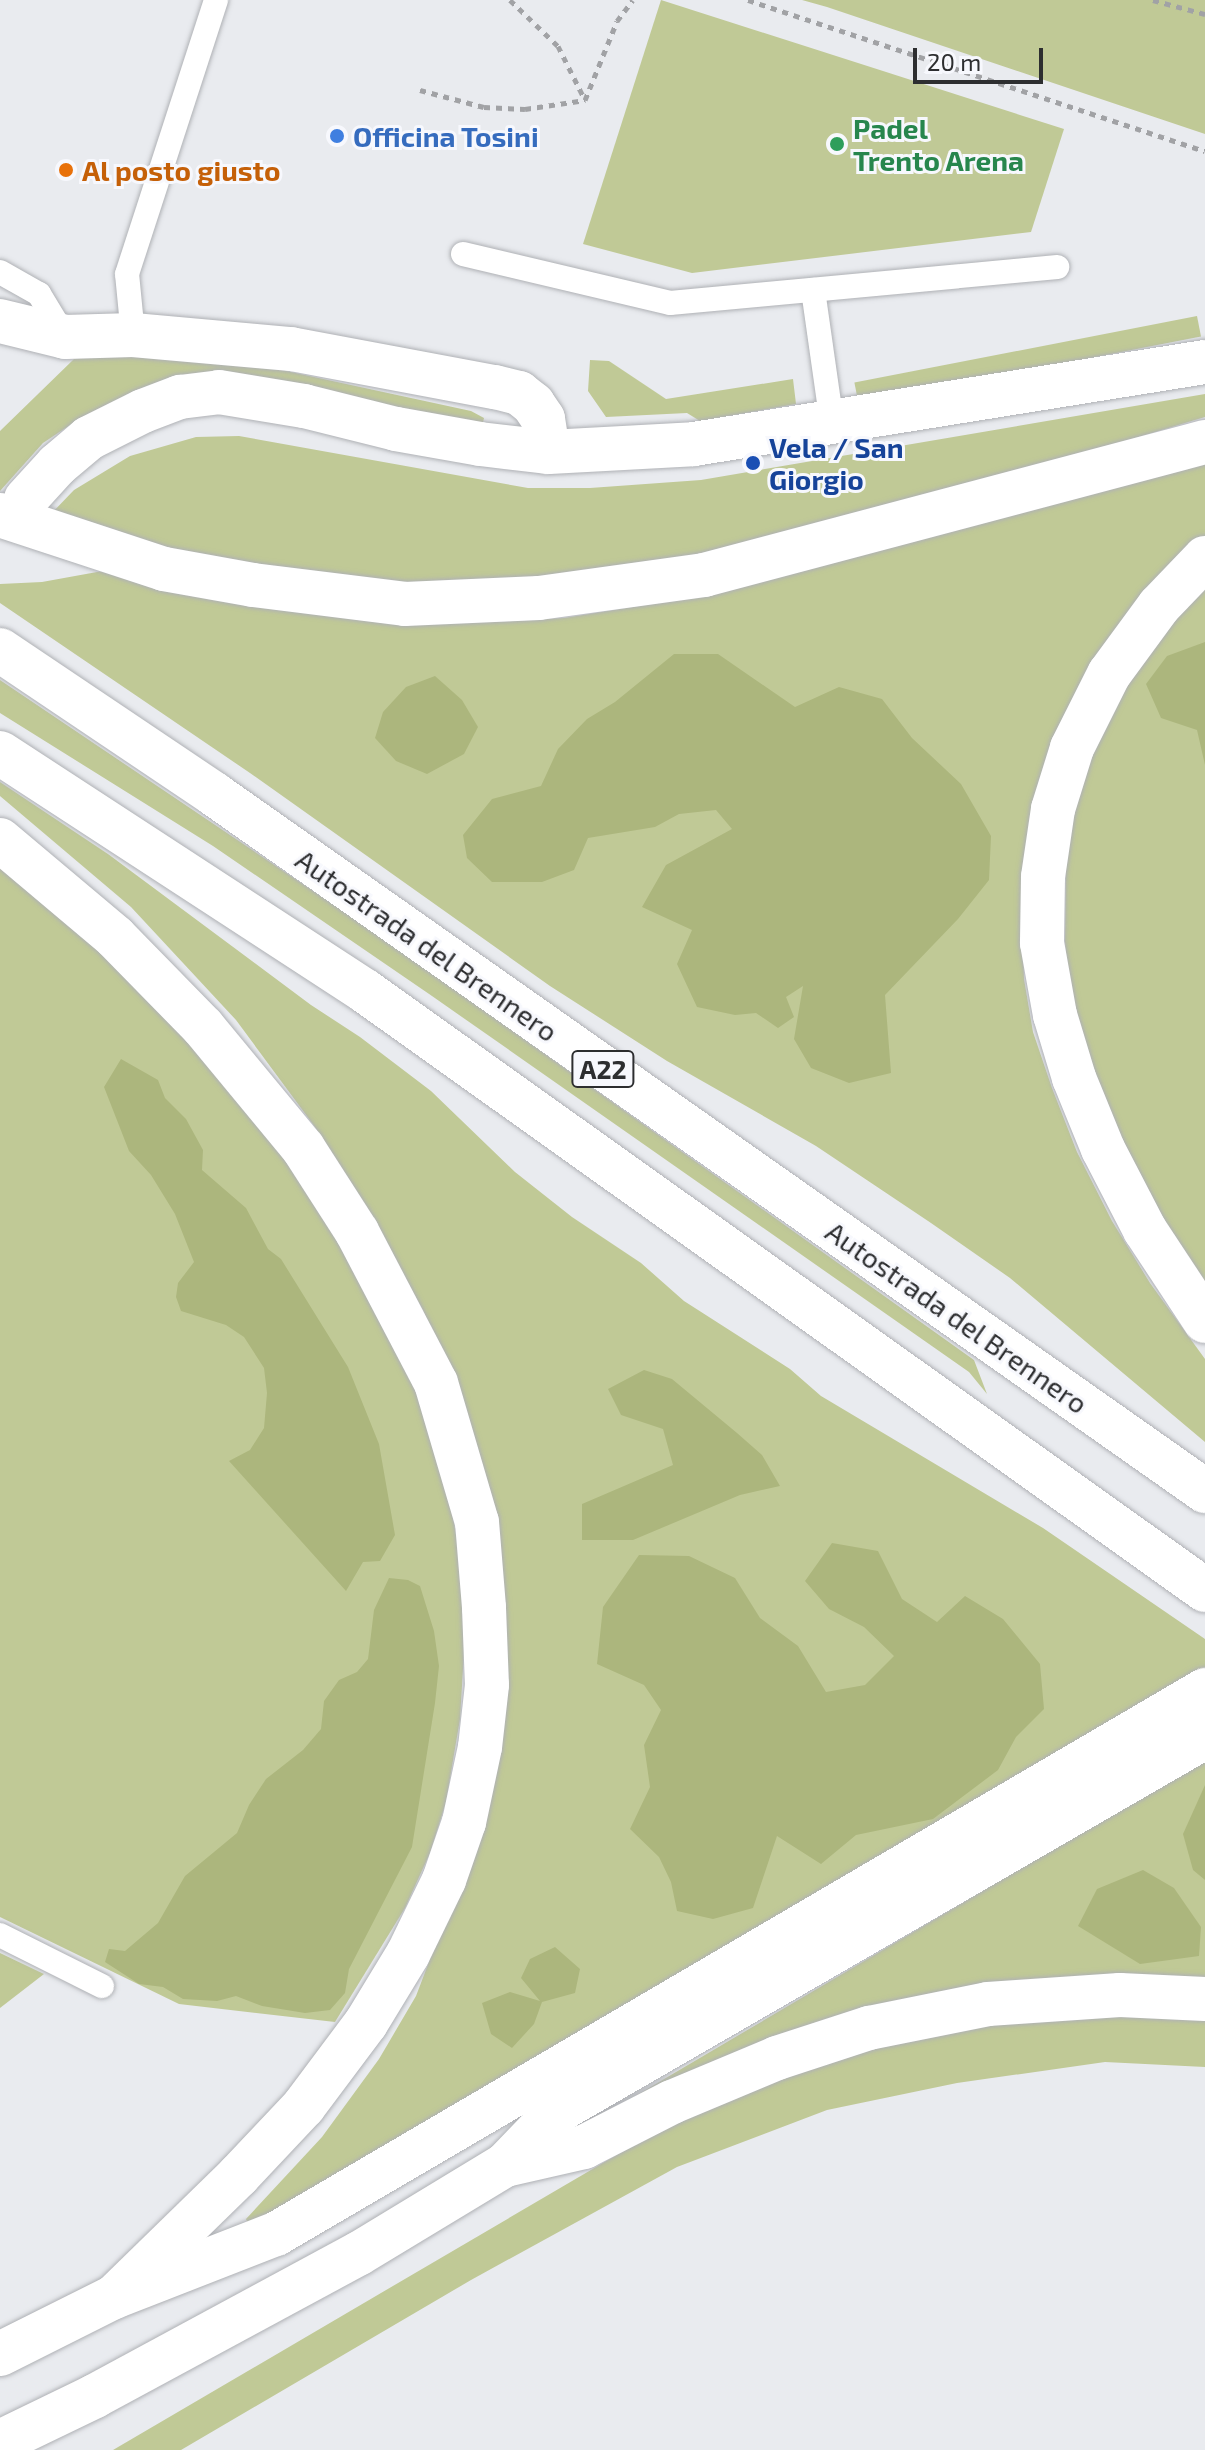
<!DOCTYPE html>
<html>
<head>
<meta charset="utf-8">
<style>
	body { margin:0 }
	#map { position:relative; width:1205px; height:2450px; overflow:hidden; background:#e9ebef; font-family:"Exo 2",sans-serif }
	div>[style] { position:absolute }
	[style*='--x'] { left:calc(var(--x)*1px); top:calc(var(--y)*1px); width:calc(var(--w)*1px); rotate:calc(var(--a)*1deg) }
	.green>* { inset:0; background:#c0c996; transform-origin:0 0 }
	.forest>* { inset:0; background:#acb67d }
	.path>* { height:5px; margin-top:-2.5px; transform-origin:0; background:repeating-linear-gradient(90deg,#a1a2a5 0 6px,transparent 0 12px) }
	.roads { filter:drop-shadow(0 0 2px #afb1b5) drop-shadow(0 0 2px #afb1b5) }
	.lane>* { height:24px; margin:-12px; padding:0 12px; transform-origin:12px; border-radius:12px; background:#fff }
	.street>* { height:44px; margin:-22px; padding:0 22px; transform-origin:22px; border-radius:22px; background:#fff }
	.highway>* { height:44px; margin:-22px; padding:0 22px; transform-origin:22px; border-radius:22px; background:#fff }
	.dots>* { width:22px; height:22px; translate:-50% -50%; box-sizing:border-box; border:4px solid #f7f8fd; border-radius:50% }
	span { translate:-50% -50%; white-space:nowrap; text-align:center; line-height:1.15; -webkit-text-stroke:6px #f7f8fd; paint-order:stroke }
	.shield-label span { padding:2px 6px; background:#f7f8fd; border:2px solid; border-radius:6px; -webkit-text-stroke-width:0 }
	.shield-label { font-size:26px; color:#2d2e30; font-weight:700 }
	.leisure-label { font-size:28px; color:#27864d; font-weight:700 }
	.left { translate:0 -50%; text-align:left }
	.shop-label { font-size:28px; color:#366cbe; font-weight:700 }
	.food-label { font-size:28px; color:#c56008; font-weight:700 }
	.transit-label { font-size:28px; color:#164399; font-weight:700 }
	.street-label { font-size:28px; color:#2d2e30 }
	.scale { position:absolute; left:913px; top:48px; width:130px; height:36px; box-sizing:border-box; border:4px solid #2d2e30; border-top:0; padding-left:10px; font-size:24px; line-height:28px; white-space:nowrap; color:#2d2e30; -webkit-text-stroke:6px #f7f8fd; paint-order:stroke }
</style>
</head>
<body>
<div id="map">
	<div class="green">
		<div style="clip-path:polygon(661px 0,1064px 129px,1031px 232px,692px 273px,583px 244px)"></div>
		<div style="clip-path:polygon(802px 0,1205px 0,1205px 134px,827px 7px)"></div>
		<div style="left:1197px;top:316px;width:21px;height:349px;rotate:79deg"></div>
		<div style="clip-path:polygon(104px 353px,240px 361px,471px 411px,484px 418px,482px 427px,283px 387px,79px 419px,43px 443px,0 491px,0 431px,74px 359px)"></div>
		<div style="clip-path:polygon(590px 360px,609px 361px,666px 399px,793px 379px,796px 404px,700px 421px,687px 413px,606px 417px,588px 391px)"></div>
		<div style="clip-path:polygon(1205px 394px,1205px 417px,929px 500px,680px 558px,530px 582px,376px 584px,169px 550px,49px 516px,74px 490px,130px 456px,196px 437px,239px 436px,528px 488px,590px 488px,701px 480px)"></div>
		<div style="clip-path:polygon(1205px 457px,1205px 540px,1150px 592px,1022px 913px,1024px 979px,1033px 1032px,1052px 1088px,1077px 1152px,1112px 1221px,1150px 1283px,1205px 1359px,1205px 1442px,1010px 1278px,931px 1223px,816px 1146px,667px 1061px,550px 986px,250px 773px,0 603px,0 584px,42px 582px,108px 570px,493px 622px,564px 618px,714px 594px)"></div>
		<div style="clip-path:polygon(1205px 580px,1205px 1284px,1155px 1208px,1102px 1098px,1070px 993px,1065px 942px,1066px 859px,1079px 776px,1101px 723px,1156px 635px)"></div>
		<div style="clip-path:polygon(0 680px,371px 930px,974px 1360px,987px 1394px,969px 1372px,432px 996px,213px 846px,0 713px)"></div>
		<div style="clip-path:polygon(0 782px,108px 854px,311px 1005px,360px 1037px,431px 1091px,515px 1172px,572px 1217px,641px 1263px,684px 1301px,790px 1369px,821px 1396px,1043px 1528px,1205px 1639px,1205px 1667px,1130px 1715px,249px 2226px,246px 2219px,322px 2137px,379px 2059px,416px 1996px,472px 1849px,492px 1770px,447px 1372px,423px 1310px,370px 1216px,315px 1127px,236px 1020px,131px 907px,0 796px)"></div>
		<div style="clip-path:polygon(0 853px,264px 1112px,408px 1352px,449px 1493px,467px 1602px,460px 1719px,446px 1802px,430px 1853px,405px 1908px,335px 2022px,179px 2004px,0 1917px)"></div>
		<div style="clip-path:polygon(1205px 1760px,1205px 1980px,1107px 1978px,593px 2121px)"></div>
		<div style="clip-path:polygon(0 1953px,44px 1974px,0 2008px)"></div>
		<div style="clip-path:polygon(1205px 2007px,1205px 2067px,1105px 2062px,957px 2083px,827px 2110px,677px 2167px,471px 2280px,181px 2450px,113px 2450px,608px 2160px,708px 2104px,751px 2086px,972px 2020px)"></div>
	</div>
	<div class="forest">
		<div style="clip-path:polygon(1205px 642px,1205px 765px,1197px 730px,1161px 718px,1146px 684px,1167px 656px)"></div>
		<div style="clip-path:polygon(674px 654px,718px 654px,795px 707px,839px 687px,882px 699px,912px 738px,961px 784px,991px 836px,989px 880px,958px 919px,885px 995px,891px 1073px,849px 1083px,811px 1068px,794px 1039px,803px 986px,786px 997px,794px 1017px,778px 1028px,756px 1013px,735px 1015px,697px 1007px,677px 964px,692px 930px,642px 907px,666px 865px,732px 829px,716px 810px,679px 814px,655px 827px,588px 838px,574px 870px,542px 882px,492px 882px,467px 858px,463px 835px,492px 799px,541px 786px,558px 749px,587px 719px,615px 702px)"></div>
		<div style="clip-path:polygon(435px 676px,462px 700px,478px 727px,464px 754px,427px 774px,396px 761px,375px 738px,383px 712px,406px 687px)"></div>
		<div style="clip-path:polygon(121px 1059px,158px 1080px,165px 1098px,186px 1119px,203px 1150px,202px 1170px,246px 1208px,268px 1249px,281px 1259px,348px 1367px,379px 1444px,395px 1535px,380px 1561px,363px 1562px,346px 1591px,229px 1461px,250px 1450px,264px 1428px,267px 1393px,264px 1368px,244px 1337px,226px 1325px,181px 1311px,176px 1297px,178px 1283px,194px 1262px,175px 1214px,151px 1175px,129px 1151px,104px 1087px)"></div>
		<div style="clip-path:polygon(644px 1370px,672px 1379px,737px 1433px,762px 1455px,780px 1486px,740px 1495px,633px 1540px,582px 1540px,582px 1504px,673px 1465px,663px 1429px,621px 1415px,608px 1389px)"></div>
		<div style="clip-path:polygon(832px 1543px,878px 1551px,902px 1599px,937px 1622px,965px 1596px,1003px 1619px,1040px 1664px,1044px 1709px,1016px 1737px,998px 1770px,933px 1819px,856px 1835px,821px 1864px,777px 1836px,753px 1908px,713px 1919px,677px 1911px,671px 1882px,659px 1857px,630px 1829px,650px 1787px,644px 1745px,661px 1710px,644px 1685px,597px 1664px,603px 1607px,639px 1555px,689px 1556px,735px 1578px,760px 1618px,798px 1646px,826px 1692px,865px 1685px,894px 1656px,864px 1627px,829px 1609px,805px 1581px)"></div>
		<div style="clip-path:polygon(389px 1578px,408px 1580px,420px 1586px,434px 1631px,439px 1666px,435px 1703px,412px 1847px,349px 1969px,345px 1993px,330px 2010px,305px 2013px,262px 2006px,236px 1996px,217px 2001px,183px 1999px,163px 1987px,139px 1984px,105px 1962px,109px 1949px,125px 1951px,158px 1923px,185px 1876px,237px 1833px,249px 1805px,266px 1779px,303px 1750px,321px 1729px,324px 1701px,339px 1680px,357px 1672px,368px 1659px,374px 1610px)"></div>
		<div style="clip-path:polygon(1205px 1785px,1205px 1880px,1193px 1870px,1183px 1834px)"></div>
		<div style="clip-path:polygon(1143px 1870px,1174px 1888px,1201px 1927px,1199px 1956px,1140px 1964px,1078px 1926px,1097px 1889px)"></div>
		<div style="clip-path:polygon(555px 1947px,580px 1969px,575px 1993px,542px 2002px,534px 2024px,512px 2048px,491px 2034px,482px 2003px,510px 1992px,540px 2001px,521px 1978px,530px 1959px)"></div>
	</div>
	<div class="path">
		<div style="--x:510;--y:0;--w:66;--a:43.8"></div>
		<div style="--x:558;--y:46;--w:60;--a:63.4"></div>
		<div style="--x:748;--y:0;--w:481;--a:18.3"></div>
		<div style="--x:1153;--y:0;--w:54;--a:15.1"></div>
		<div style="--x:420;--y:90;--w:66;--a:14.9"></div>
		<div style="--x:484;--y:107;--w:41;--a:2.8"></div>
		<div style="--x:525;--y:109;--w:61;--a:-8.5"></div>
		<div style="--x:585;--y:100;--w:85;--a:-67.9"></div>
		<div style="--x:617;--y:21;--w:26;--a:-53"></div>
	</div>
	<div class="roads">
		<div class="lane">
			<div style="--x:463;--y:254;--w:213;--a:13.3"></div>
			<div style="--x:670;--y:303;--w:389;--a:-5.3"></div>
			<div style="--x:0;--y:272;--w:45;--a:29.4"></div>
			<div style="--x:39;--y:294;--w:50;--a:58.8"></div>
			<div style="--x:813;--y:290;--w:134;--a:81.9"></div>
			<div style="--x:133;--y:335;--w:61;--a:-95.6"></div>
			<div style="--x:127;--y:274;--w:288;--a:-72"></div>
			<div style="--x:0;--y:1935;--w:114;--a:26.6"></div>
		</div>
		<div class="street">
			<div style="--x:0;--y:321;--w:67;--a:13.8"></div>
			<div style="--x:65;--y:337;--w:68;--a:-1.7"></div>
			<div style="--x:133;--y:335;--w:159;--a:5.1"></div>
			<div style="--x:291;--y:349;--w:208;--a:10.6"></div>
			<div style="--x:495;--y:387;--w:25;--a:14"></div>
			<div style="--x:519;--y:393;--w:18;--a:38"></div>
			<div style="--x:533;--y:404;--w:18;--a:56"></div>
			<div style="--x:543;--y:419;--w:33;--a:81"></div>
			<div style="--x:26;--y:499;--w:46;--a:-47.6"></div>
			<div style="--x:57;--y:465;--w:42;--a:-40.2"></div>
			<div style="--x:89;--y:438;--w:60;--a:-26.6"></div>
			<div style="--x:143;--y:411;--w:40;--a:-21"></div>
			<div style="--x:180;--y:397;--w:39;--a:-7"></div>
			<div style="--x:219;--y:392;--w:86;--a:9.4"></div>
			<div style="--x:304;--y:406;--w:95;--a:14"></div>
			<div style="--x:396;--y:429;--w:85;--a:10.1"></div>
			<div style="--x:480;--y:444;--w:68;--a:6.7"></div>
			<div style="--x:548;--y:452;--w:146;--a:-3.1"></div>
			<div style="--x:694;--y:444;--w:518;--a:-9.12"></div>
		</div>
		<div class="highway">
			<div style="--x:0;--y:515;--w:173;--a:18.2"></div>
			<div style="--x:164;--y:569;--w:90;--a:10.2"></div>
			<div style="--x:253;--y:585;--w:153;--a:7.1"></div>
			<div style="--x:405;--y:604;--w:134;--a:-2.6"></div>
			<div style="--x:539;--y:598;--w:167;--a:-7.9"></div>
			<div style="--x:704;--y:575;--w:518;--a:-14.87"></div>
			<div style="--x:1205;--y:558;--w:66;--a:133.8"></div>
			<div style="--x:1159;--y:606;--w:84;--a:126.3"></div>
			<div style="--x:1109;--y:674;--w:83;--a:116.6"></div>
			<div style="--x:1072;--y:748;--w:64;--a:107.3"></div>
			<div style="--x:1053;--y:809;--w:69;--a:98.4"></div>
			<div style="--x:1043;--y:877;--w:66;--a:90.9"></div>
			<div style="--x:1042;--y:943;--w:73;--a:79.8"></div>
			<div style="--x:1055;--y:1015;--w:66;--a:73.2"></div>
			<div style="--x:1074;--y:1078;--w:77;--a:67.8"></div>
			<div style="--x:1103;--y:1149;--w:91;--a:62.6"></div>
			<div style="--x:1145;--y:1230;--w:109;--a:56.6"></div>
			<div style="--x:0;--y:650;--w:258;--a:33.9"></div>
			<div style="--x:214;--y:794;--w:1212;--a:35.12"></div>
			<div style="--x:0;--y:753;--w:436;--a:33.1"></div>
			<div style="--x:365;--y:991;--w:1032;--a:35.49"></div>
			<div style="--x:0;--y:840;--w:150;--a:40.1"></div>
			<div style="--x:115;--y:937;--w:126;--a:45.6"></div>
			<div style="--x:203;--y:1027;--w:157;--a:50.4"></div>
			<div style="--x:303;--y:1148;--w:100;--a:57.3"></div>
			<div style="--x:357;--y:1232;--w:170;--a:62.4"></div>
			<div style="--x:436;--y:1383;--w:145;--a:73.6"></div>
			<div style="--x:477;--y:1522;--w:86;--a:85.3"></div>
			<div style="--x:484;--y:1608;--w:77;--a:87.8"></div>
			<div style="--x:487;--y:1685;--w:62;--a:96.4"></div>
			<div style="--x:480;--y:1747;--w:77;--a:102"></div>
			<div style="--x:464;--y:1822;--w:61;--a:109"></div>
			<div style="--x:444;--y:1880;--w:82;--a:115.9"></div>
			<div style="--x:408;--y:1954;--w:81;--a:121.3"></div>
			<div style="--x:366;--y:2023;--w:104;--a:126.8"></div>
			<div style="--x:304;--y:2106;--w:96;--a:133.3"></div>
			<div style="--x:238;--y:2176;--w:173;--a:135.7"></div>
			<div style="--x:505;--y:2165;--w:81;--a:-12.8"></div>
			<div style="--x:584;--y:2147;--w:99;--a:-27.1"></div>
			<div style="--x:672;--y:2102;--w:114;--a:-22.7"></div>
			<div style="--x:777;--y:2058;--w:97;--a:-18.1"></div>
			<div style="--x:869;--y:2028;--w:121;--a:-11.4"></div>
			<div style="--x:988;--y:2004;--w:132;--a:-3.9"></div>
			<div style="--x:1120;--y:1995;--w:85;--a:2.7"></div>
			<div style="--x:0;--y:2354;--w:127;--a:-26.6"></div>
			<div style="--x:114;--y:2297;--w:174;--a:-21.3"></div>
			<div style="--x:276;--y:2234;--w:1077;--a:-30.35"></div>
			<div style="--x:0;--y:2442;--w:106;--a:-25.8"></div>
			<div style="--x:95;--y:2396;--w:299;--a:-28.4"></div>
			<div style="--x:358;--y:2254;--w:172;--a:-31.2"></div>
			<div style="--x:505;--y:2165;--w:74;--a:-46.1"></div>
			<div style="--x:556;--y:2112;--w:750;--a:-30.02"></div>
		</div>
	</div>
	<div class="dots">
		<div style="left:337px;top:136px;background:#3f7fe0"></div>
		<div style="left:837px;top:144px;background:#2e9e5b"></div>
		<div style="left:66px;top:170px;background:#e8710a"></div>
		<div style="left:753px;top:463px;background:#1a4fb4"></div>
	</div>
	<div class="shield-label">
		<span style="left:603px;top:1069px">A22</span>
	</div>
	<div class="leisure-label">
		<span class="left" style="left:853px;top:144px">Padel<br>Trento Arena</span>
	</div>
	<div class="shop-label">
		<span class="left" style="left:353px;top:136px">Officina Tosini</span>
	</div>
	<div class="food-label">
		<span class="left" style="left:82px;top:170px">Al posto giusto</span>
	</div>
	<div class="transit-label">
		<span class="left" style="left:769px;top:463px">Vela / San<br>Giorgio</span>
	</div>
	<div class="street-label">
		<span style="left:427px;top:945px;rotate:35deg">Autostrada del Brennero</span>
		<span style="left:957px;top:1317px;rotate:35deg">Autostrada del Brennero</span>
	</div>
	<div class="scale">20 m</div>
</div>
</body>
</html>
